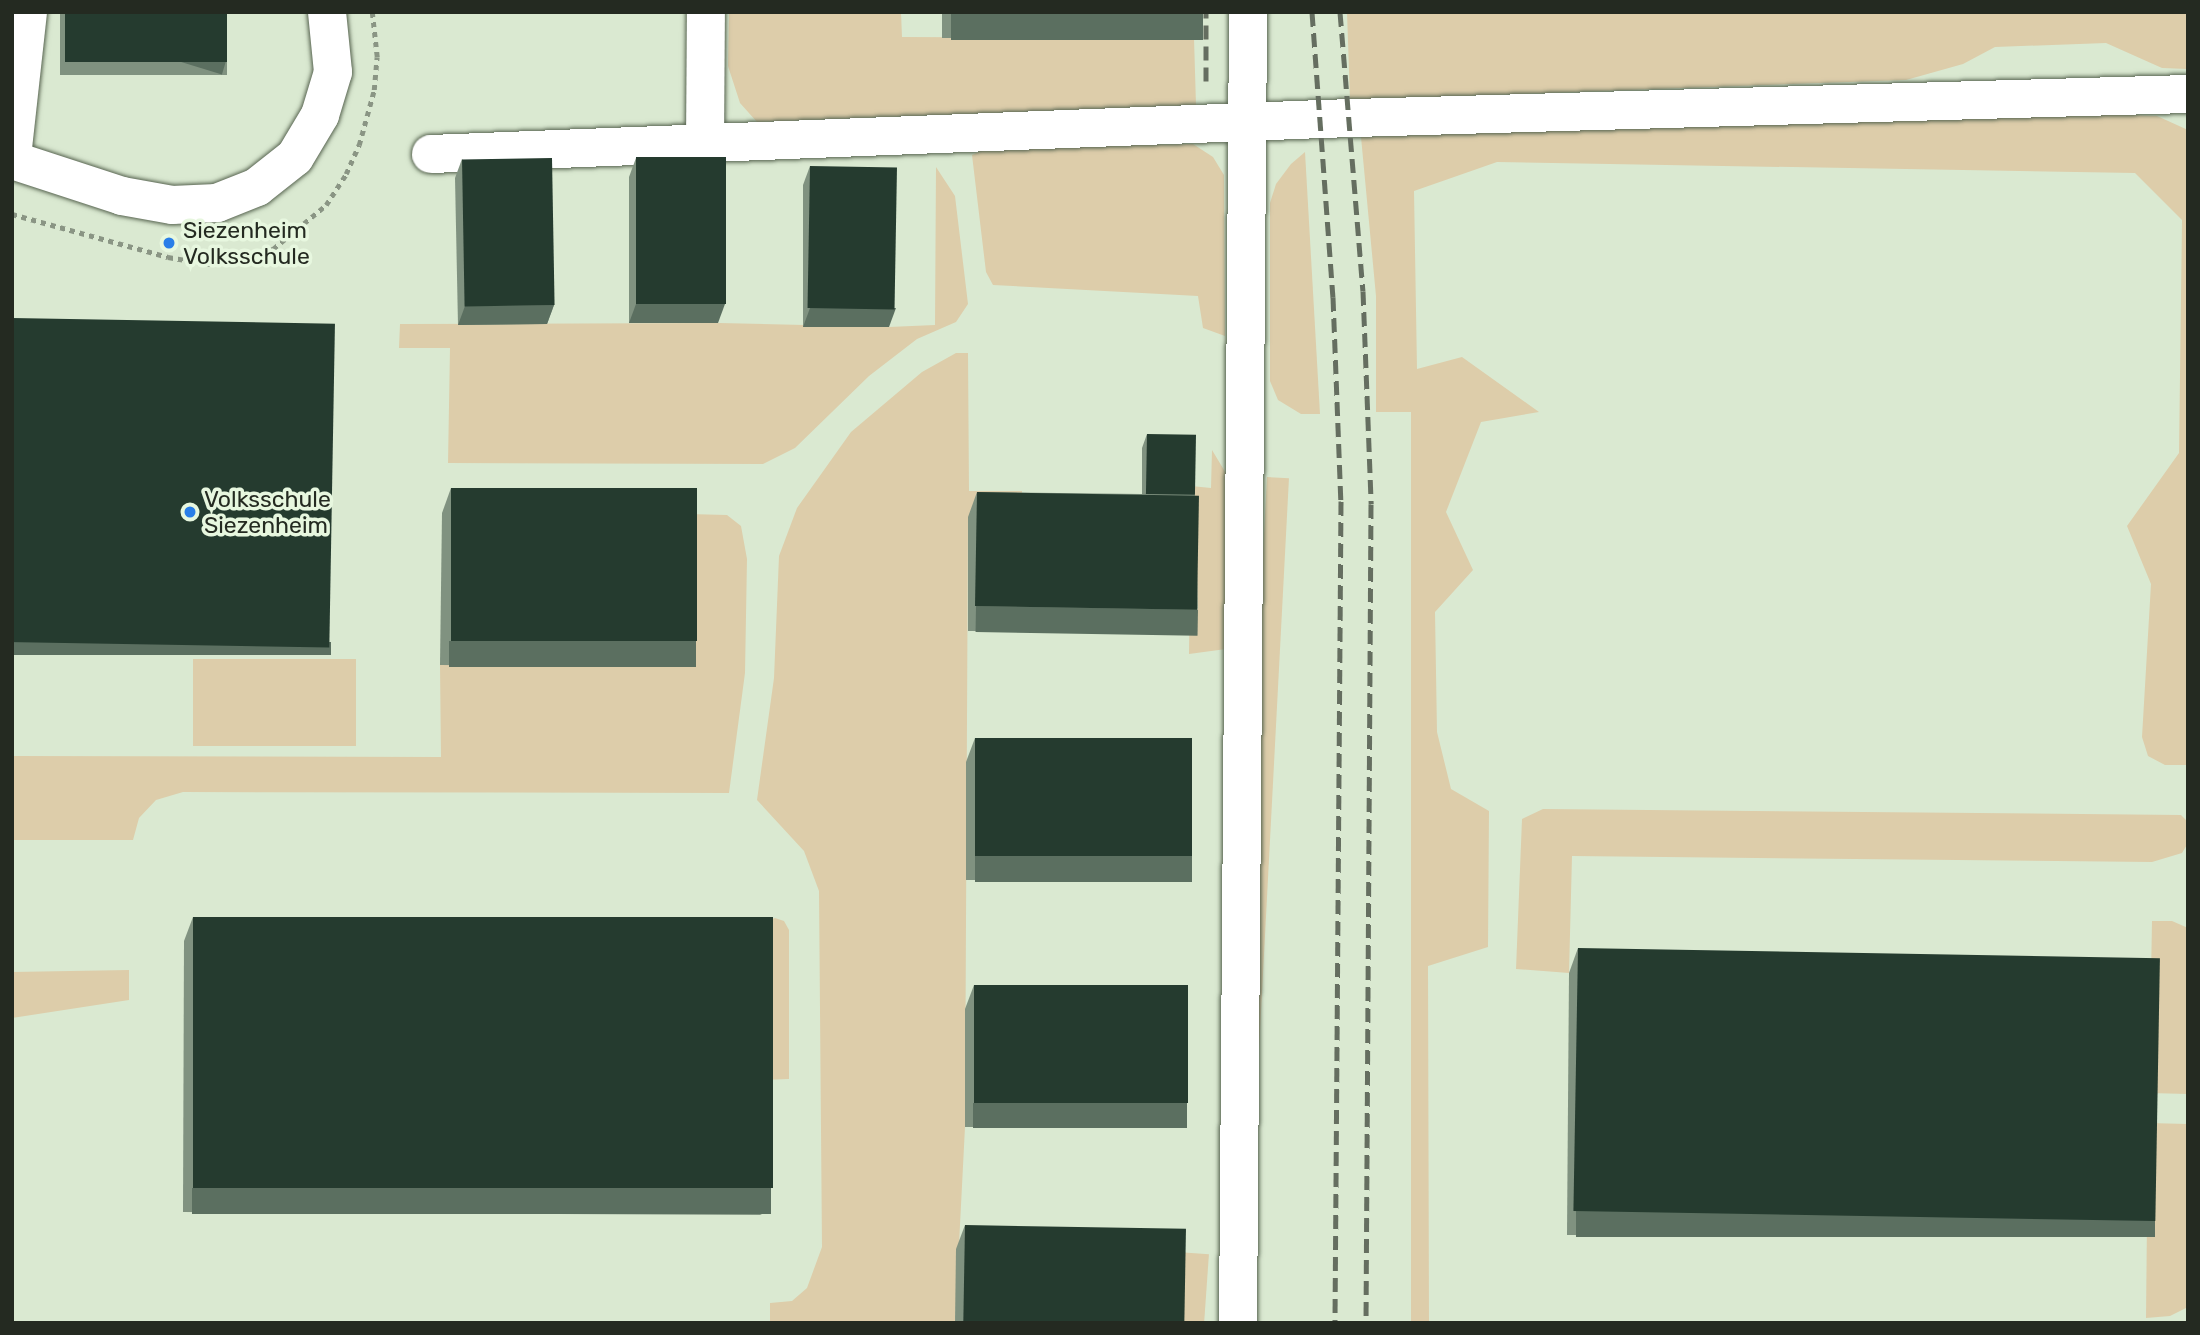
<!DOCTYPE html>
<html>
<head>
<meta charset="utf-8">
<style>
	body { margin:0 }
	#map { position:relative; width:2200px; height:1335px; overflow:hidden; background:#dae9d1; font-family:Rubik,sans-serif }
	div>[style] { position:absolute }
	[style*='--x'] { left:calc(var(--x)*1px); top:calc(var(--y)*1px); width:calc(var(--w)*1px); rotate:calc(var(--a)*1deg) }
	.green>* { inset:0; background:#ddcdaa; transform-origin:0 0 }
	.path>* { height:4.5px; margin-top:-2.25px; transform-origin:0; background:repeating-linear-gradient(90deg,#8a9584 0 5px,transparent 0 10px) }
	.roads { filter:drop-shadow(0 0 2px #576450) drop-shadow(0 0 2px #576450) }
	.minor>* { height:38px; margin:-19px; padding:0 19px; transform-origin:19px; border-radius:19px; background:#fff }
	.rail>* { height:5px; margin-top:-2.5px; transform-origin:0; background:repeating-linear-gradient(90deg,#656e60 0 14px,transparent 0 21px) }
	.wall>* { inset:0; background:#809280; transform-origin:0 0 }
	.shaded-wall>* { inset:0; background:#5b6f60; transform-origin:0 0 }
	.building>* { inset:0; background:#253b2f; transform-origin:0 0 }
	.dots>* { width:19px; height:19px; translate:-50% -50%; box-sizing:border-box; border:4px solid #e7f7df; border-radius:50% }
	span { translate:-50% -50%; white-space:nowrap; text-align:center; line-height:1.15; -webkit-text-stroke:7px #e7f7df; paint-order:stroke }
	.poi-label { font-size:23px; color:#242a21 }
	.left { translate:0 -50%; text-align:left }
	.frame { position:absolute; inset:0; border:14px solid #242a21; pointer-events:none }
</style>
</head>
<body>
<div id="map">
	<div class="green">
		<div style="clip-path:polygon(729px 12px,901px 12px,902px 37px,1194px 38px,1196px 105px,757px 122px,740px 103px,728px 66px)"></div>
		<div style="clip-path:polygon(1347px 12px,2188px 12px,2188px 69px,2162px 68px,2106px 43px,1995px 47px,1963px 64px,1906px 80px,1350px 100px)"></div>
		<div style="clip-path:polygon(2080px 113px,2157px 116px,2188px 130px,2188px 765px,2165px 765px,2148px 756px,2142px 737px,2151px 584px,2127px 526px,2179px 453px,2182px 220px,2135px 173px,1497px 162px,1414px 191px,1417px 369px,1462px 357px,1539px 412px,1481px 422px,1446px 512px,1473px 570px,1435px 612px,1437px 732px,1451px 789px,1489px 811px,1488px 947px,1428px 966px,1429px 1323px,1411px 1323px,1411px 412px,1376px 412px,1376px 296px,1361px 137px)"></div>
		<div style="clip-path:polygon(1193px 144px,1213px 157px,1224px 175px,1225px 336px,1203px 328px,1198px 296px,993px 285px,986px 272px,972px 155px,987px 148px)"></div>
		<div style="clip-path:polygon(1305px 152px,1320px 414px,1301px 414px,1278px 400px,1270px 381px,1270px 203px,1276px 184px,1291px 164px)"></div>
		<div style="clip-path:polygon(936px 167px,955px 196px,968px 304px,956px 322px,917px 339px,869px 376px,795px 448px,763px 464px,448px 463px,450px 348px,399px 348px,400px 324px,719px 323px,889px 327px,935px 325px)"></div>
		<div style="clip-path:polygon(956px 353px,968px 353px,969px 491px,1022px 491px,1022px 517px,968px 517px,965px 1127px,955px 1323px,770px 1323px,770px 1303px,792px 1301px,807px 1288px,822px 1247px,819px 891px,804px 851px,757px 800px,774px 678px,779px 556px,797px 508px,851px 432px,922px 372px)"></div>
		<div style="clip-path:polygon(1212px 450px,1227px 475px,1226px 649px,1189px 654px,1191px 486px,1211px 488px)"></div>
		<div style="left:1267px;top:477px;width:22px;height:846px;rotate:3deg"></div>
		<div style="clip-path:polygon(688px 514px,727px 515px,741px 526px,747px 559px,745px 673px,729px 793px,183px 792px,156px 800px,139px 818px,133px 840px,12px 840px,12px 756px,441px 757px,440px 665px)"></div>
		<div style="left:193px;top:659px;width:163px;height:87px"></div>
		<div style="clip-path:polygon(1543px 809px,2181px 815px,2188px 822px,2188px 843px,2182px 853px,2152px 862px,1572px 856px,1569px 973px,1516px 969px,1522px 819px)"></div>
		<div style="clip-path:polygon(775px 918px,784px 921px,789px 930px,789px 1079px,763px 1080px,765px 922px)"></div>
		<div style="clip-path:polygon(2152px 921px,2172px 921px,2188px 928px,2188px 1094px,2149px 1093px)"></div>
		<div style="clip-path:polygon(129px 970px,129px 1000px,12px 1018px,12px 972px)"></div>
		<div style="clip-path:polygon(2148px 1123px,2188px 1124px,2188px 1307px,2170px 1316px,2146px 1318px)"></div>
		<div style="left:1177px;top:1252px;width:32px;height:71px;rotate:4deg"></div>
	</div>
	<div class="path">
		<div style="--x:12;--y:214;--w:162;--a:15.4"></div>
		<div style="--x:168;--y:257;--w:41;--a:9.9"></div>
		<div style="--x:208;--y:264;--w:32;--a:-4"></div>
		<div style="--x:240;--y:262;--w:35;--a:-22"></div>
		<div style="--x:273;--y:249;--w:69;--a:-39.7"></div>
		<div style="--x:326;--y:205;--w:37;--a:-57"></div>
		<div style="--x:346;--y:174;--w:32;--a:-66"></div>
		<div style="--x:359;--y:145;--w:57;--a:-74.7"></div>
		<div style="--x:374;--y:90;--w:33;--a:-85"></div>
		<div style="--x:377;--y:57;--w:45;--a:-96.3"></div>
	</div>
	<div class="roads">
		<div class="minor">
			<div style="--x:705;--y:144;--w:132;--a:-89.6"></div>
			<div style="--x:431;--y:154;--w:890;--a:-2.25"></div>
			<div style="--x:1320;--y:119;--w:868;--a:-1.65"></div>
			<div style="--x:12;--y:157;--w:146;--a:-83.7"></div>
			<div style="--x:12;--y:160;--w:116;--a:18.1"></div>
			<div style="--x:122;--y:196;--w:51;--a:10.2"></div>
			<div style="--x:172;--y:205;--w:45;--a:-2.5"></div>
			<div style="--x:217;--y:203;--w:43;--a:-21.8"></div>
			<div style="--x:257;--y:187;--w:48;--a:-38.3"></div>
			<div style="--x:295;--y:157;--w:49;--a:-59.2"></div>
			<div style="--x:320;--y:115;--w:45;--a:-73.2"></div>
			<div style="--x:333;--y:72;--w:60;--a:-95.7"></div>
			<div style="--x:1238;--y:1323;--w:1311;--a:-89.56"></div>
		</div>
	</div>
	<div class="rail">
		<div style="--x:1312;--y:12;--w:286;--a:85.8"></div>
		<div style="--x:1333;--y:297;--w:204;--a:87.8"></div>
		<div style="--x:1341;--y:501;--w:822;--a:90.42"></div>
		<div style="--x:1340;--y:12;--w:280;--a:85.3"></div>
		<div style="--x:1363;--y:291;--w:213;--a:87.8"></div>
		<div style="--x:1371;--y:504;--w:819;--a:90.35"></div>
		<div style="--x:1206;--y:81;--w:69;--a:-90"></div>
	</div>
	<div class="wall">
		<div style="left:60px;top:12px;width:167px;height:63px"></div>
		<div style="left:942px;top:12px;width:261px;height:26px"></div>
		<div style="clip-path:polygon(636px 158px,718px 323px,629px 323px,629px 177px)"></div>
		<div style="clip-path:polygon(462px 159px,554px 305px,547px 324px,458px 325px,455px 178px)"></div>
		<div style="clip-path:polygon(810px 166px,889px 327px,803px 327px,803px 185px)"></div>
		<div style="clip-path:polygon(1147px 434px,1195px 495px,1198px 608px,1189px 632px,968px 631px,968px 517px,977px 492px,1142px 494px,1142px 448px)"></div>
		<div style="clip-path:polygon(451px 488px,687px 667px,440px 665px,442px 513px)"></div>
		<div style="clip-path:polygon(975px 738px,1183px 880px,966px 880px,966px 762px)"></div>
		<div style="clip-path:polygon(193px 917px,762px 1215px,183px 1212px,184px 941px)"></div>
		<div style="clip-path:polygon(1578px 948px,2146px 1237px,1567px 1235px,1569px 973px)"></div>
		<div style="clip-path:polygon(974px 985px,1179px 1127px,965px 1127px,965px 1009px)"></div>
		<div style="clip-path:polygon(965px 1225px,1184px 1323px,955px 1323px,956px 1249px)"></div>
	</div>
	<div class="shaded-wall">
		<div style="left:951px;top:14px;width:252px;height:26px"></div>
		<div style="left:226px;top:61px;width:14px;height:161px;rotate:107deg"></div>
		<div style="clip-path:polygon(636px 304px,725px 304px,718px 323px,629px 323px)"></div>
		<div style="clip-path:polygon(554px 305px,547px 324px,458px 325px,465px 306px)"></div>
		<div style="clip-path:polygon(810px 308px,896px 308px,889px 327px,803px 327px)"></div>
		<div style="left:976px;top:606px;width:222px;height:26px;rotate:1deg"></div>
		<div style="left:449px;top:641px;width:247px;height:26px"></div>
		<div style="left:12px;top:642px;width:319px;height:13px"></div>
		<div style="left:975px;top:856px;width:217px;height:26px"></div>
		<div style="left:973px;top:1103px;width:214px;height:25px"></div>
		<div style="left:192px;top:1188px;width:579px;height:26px"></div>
		<div style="left:1576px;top:1211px;width:579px;height:26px"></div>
	</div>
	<div class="building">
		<div style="left:65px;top:12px;width:162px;height:50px"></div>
		<div style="left:951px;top:12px;width:252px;height:2px"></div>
		<div style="left:726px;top:157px;width:147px;height:90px;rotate:90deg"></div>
		<div style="left:552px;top:158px;width:147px;height:90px;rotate:89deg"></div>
		<div style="left:810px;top:166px;width:87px;height:142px;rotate:1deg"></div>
		<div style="left:12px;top:318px;width:323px;height:324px;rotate:1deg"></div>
		<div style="left:1147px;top:434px;width:49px;height:60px;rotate:1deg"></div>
		<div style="left:451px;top:488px;width:246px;height:153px"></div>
		<div style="left:977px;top:492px;width:222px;height:114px;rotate:1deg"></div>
		<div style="left:975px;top:738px;width:217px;height:118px"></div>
		<div style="left:193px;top:917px;width:580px;height:271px"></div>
		<div style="left:1578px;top:948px;width:582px;height:263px;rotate:1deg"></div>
		<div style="left:974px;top:985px;width:214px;height:118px"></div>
		<div style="left:965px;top:1225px;width:221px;height:98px;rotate:1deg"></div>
	</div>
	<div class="dots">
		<div style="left:169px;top:243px;background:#297ee8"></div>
		<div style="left:190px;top:512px;background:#297ee8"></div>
	</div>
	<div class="poi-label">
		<span class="left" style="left:183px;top:243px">Siezenheim<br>Volksschule</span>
		<span class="left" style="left:204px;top:512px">Volksschule<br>Siezenheim</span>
	</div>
	<div class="frame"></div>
</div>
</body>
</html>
